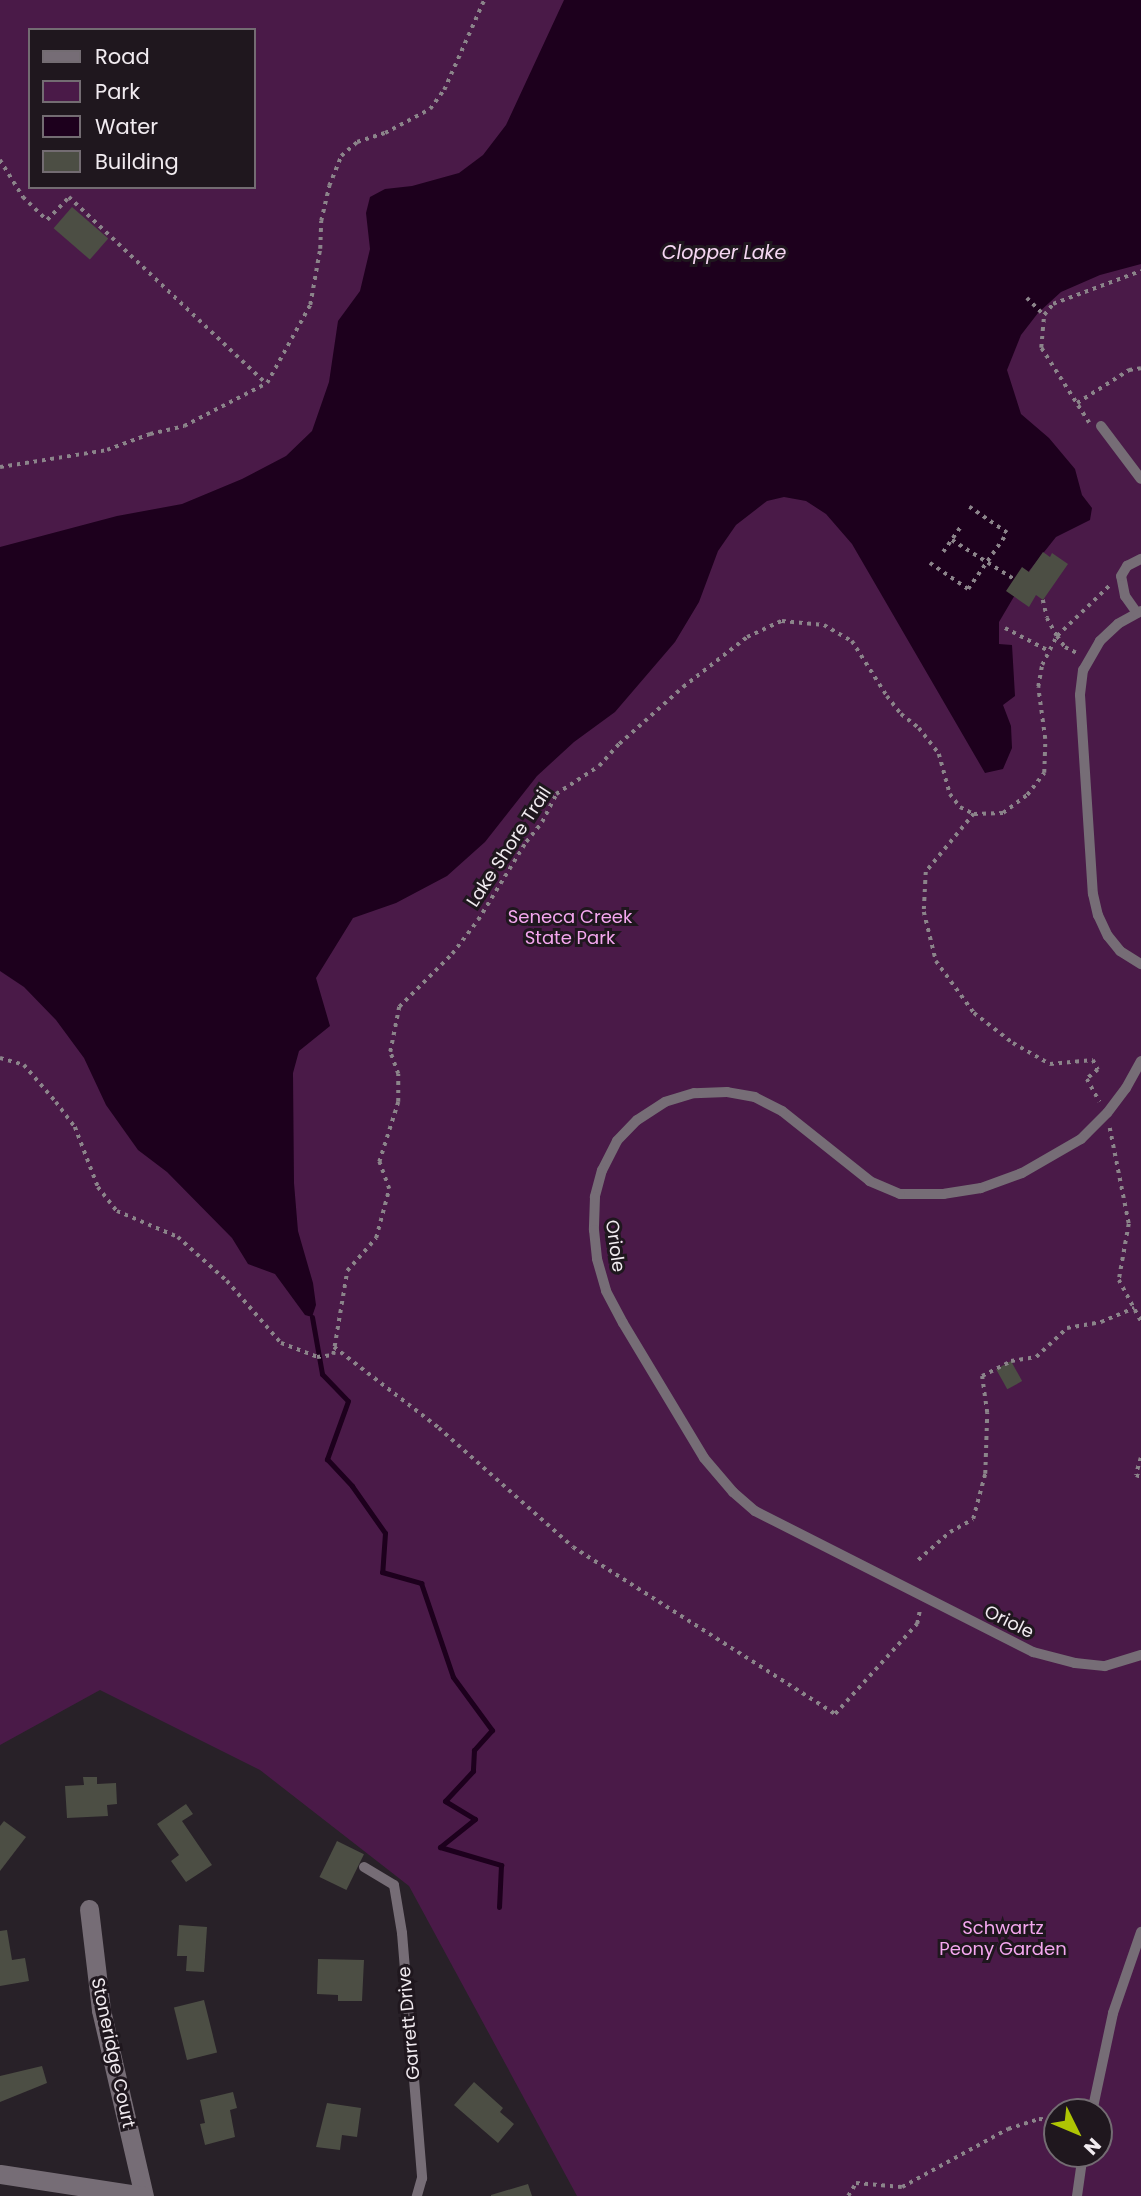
<!DOCTYPE html>
<html>
<head>
<meta charset="utf-8">
<style>
	body { margin:0 }
	#map { position:relative; width:1141px; height:2196px; overflow:hidden; background:#282128; font-family:Poppins,sans-serif }
	div>[style] { position:absolute }
	[style*='--x'] { left:calc(var(--x)*1px); top:calc(var(--y)*1px); width:calc(var(--w)*1px); rotate:calc(var(--a)*1deg) }
	.green>* { inset:0; background:#4a1a48 }
	.water>* { inset:0; background:#1d001d }
	.stream>* { height:5px; margin:-2.5px; padding:0 2.5px; transform-origin:2.5px; border-radius:2.5px; background:#1d001d }
	.building>* { inset:0; background:#4c4e44; transform-origin:0 0 }
	.path>* { height:3.5px; margin-top:-1.75px; transform-origin:0; background:repeating-linear-gradient(90deg,#8b848a 0 3.5px,transparent 0 8.5px) }
	.lane>* { height:10px; margin:-5px; padding:0 5px; transform-origin:5px; border-radius:5px; background:#766d76 }
	.street>* { height:19px; margin:-9.5px; padding:0 9.5px; transform-origin:9.5px; border-radius:9.5px; background:#766d76 }
	span { translate:-50% -50%; white-space:nowrap; text-align:center; line-height:1.15; -webkit-text-stroke:6px #1f171e; paint-order:stroke }
	.street-label { font-size:18px; color:#f1ebf0 }
	.park-label { font-size:18px; color:#f4a7ef }
	.water-label { font-size:19px; color:#f6d7f3; font-style:italic }
	.legend { position:absolute; left:28px; top:28px; width:228px; height:161px; box-sizing:border-box; background:#1f171e; border:2px solid #736c72; margin:0; padding:9px 12px; list-style:none; font-size:21px; color:#f1ebf0 }
	.legend li { display:flex; align-items:center; gap:14px; height:35px }
	.legend b { width:35px; border:2px solid #736c72 }
	.north { position:absolute; left:1043px; top:2098px; width:70px; height:70px; box-sizing:border-box; background:#1f171e; border:2px solid #736c72; border-radius:50%; rotate:133deg; font-size:19px; font-weight:700; line-height:28px; text-align:center; color:#f1ebf0 }
	.north::after { content:''; display:block; margin:auto; width:24px; height:32px; background:#afc504; clip-path:polygon(50% 0,100% 100%,50% 72%,0 100%) }
</style>
</head>
<body>
<div id="map">
	<div class="green">
		<div style="clip-path:polygon(evenodd,0 0,1141px 0,1141px 2196px,577px 2196px,409px 1886px,260px 1770px,100px 1690px,0 1745px,0 0,30px 30px,254px 30px,254px 187px,30px 187px,30px 30px,0 0,1057px 2112px,1099px 2112px,1099px 2154px,1057px 2154px,1057px 2112px)"></div>
	</div>
	<div class="water">
		<div style="clip-path:polygon(564px 0,1141px 0,1141px 264px,1100px 275px,1061px 292px,1038px 313px,1021px 335px,1007px 370px,1021px 414px,1049px 438px,1075px 469px,1082px 495px,1092px 508px,1090px 520px,1056px 537px,1029px 571px,999px 622px,999px 644px,1012px 645px,1015px 696px,1003px 705px,1011px 726px,1012px 748px,1003px 769px,985px 773px,852px 544px,826px 514px,806px 501px,784px 497px,767px 501px,736px 525px,718px 551px,699px 602px,675px 642px,615px 712px,574px 742px,537px 776px,485px 842px,447px 876px,396px 903px,353px 918px,316px 978px,330px 1026px,299px 1051px,293px 1073px,294px 1183px,298px 1231px,313px 1283px,316px 1305px,312px 1317px,305px 1315px,275px 1274px,248px 1264px,232px 1238px,167px 1172px,138px 1150px,106px 1105px,84px 1058px,56px 1020px,24px 987px,0 971px,0 547px,117px 516px,182px 504px,242px 479px,286px 456px,312px 431px,329px 382px,338px 321px,360px 291px,370px 249px,366px 213px,370px 197px,385px 189px,412px 186px,459px 173px,483px 155px,506px 125px)"></div>
	</div>
	<div class="stream">
		<div style="--x:312;--y:1317;--w:58;--a:80"></div>
		<div style="--x:322;--y:1374;--w:37;--a:46"></div>
		<div style="--x:348;--y:1401;--w:62;--a:109.9"></div>
		<div style="--x:327;--y:1459;--w:37;--a:47"></div>
		<div style="--x:352;--y:1486;--w:57;--a:54.9"></div>
		<div style="--x:385;--y:1533;--w:39;--a:94"></div>
		<div style="--x:382;--y:1572;--w:41;--a:15.8"></div>
		<div style="--x:421;--y:1583;--w:99;--a:71.2"></div>
		<div style="--x:453;--y:1677;--w:66;--a:53.7"></div>
		<div style="--x:492;--y:1730;--w:27;--a:132"></div>
		<div style="--x:474;--y:1750;--w:21;--a:93"></div>
		<div style="--x:473;--y:1771;--w:41;--a:133"></div>
		<div style="--x:445;--y:1801;--w:35;--a:31"></div>
		<div style="--x:475;--y:1819;--w:45;--a:141.3"></div>
		<div style="--x:440;--y:1847;--w:64;--a:16.4"></div>
		<div style="--x:501;--y:1865;--w:42;--a:92.7"></div>
	</div>
	<div class="building">
		<div style="left:72px;top:207px;width:48px;height:28px;rotate:41deg"></div>
		<div style="clip-path:polygon(1043px 552px,1050px 557px,1052px 553px,1068px 564px,1043px 600px,1036px 595px,1029px 607px,1006px 591px,1022px 567px,1029px 572px)"></div>
		<div style="left:1011px;top:1361px;width:23px;height:17px;rotate:61deg"></div>
		<div style="clip-path:polygon(83px 1777px,97px 1777px,97px 1784px,116px 1783px,117px 1804px,107px 1805px,108px 1816px,67px 1818px,65px 1786px,84px 1785px)"></div>
		<div style="clip-path:polygon(186px 1804px,193px 1814px,182px 1821px,212px 1865px,186px 1882px,171px 1861px,179px 1855px,157px 1824px)"></div>
		<div style="clip-path:polygon(4px 1821px,26px 1837px,0 1871px,0 1826px)"></div>
		<div style="left:337px;top:1841px;width:30px;height:40px;rotate:26deg"></div>
		<div style="clip-path:polygon(179px 1925px,207px 1927px,204px 1972px,186px 1971px,187px 1956px,177px 1956px)"></div>
		<div style="clip-path:polygon(7px 1930px,12px 1960px,25px 1958px,29px 1981px,0 1986px,0 1931px)"></div>
		<div style="clip-path:polygon(318px 1959px,364px 1960px,362px 2001px,338px 2001px,338px 1995px,317px 1994px)"></div>
		<div style="left:204px;top:2000px;width:54px;height:31px;rotate:76deg"></div>
		<div style="clip-path:polygon(42px 2066px,47px 2083px,0 2102px,0 2076px)"></div>
		<div style="clip-path:polygon(474px 2082px,503px 2108px,500px 2112px,514px 2124px,498px 2143px,454px 2105px)"></div>
		<div style="clip-path:polygon(233px 2092px,237px 2108px,230px 2110px,235px 2137px,205px 2145px,200px 2124px,205px 2123px,200px 2100px)"></div>
		<div style="clip-path:polygon(327px 2103px,361px 2108px,357px 2137px,342px 2135px,340px 2150px,316px 2147px)"></div>
		<div style="clip-path:polygon(528px 2184px,532px 2196px,491px 2196px,491px 2195px)"></div>
	</div>
	<div class="path">
		<div style="--x:0;--y:160;--w:44;--a:58.1"></div>
		<div style="--x:23;--y:197;--w:33;--a:44"></div>
		<div style="--x:47;--y:220;--w:32;--a:-46"></div>
		<div style="--x:69;--y:197;--w:271;--a:43.4"></div>
		<div style="--x:1027;--y:298;--w:24;--a:45"></div>
		<div style="--x:1077;--y:403;--w:62;--a:-32.4"></div>
		<div style="--x:1129;--y:370;--w:12;--a:-9"></div>
		<div style="--x:1089;--y:423;--w:89;--a:-122.6"></div>
		<div style="--x:1041;--y:348;--w:33;--a:-85"></div>
		<div style="--x:1044;--y:315;--w:14;--a:-51"></div>
		<div style="--x:1053;--y:304;--w:94;--a:-20.6"></div>
		<div style="--x:0;--y:467;--w:108;--a:-9"></div>
		<div style="--x:107;--y:450;--w:46;--a:-20.4"></div>
		<div style="--x:150;--y:434;--w:35;--a:-13"></div>
		<div style="--x:184;--y:426;--w:93;--a:-27.4"></div>
		<div style="--x:267;--y:383;--w:89;--a:-61.1"></div>
		<div style="--x:310;--y:305;--w:57;--a:-79.9"></div>
		<div style="--x:320;--y:249;--w:28;--a:-88"></div>
		<div style="--x:321;--y:221;--w:36;--a:-77"></div>
		<div style="--x:329;--y:186;--w:32;--a:-68"></div>
		<div style="--x:341;--y:156;--w:21;--a:-41"></div>
		<div style="--x:357;--y:142;--w:29;--a:-18"></div>
		<div style="--x:385;--y:133;--w:51;--a:-28.1"></div>
		<div style="--x:430;--y:109;--w:24;--a:-54"></div>
		<div style="--x:444;--y:90;--w:98;--a:-66"></div>
		<div style="--x:952;--y:540;--w:73;--a:32.2"></div>
		<div style="--x:943;--y:552;--w:32;--a:-55"></div>
		<div style="--x:930;--y:563;--w:46;--a:34.4"></div>
		<div style="--x:968;--y:589;--w:68;--a:-55.1"></div>
		<div style="--x:1007;--y:533;--w:46;--a:-145.6"></div>
		<div style="--x:1043;--y:600;--w:18;--a:77"></div>
		<div style="--x:1047;--y:618;--w:21;--a:61"></div>
		<div style="--x:1057;--y:636;--w:14;--a:54"></div>
		<div style="--x:1065;--y:647;--w:16;--a:27"></div>
		<div style="--x:1005;--y:628;--w:50;--a:27.6"></div>
		<div style="--x:974;--y:814;--w:75;--a:129.6"></div>
		<div style="--x:926;--y:872;--w:40;--a:92.9"></div>
		<div style="--x:924;--y:912;--w:50;--a:76.2"></div>
		<div style="--x:936;--y:961;--w:64;--a:53.8"></div>
		<div style="--x:974;--y:1013;--w:49;--a:37.6"></div>
		<div style="--x:1013;--y:1043;--w:43;--a:29.6"></div>
		<div style="--x:1050;--y:1064;--w:43;--a:-5.3"></div>
		<div style="--x:1093;--y:1060;--w:11;--a:63"></div>
		<div style="--x:1098;--y:1070;--w:14;--a:141"></div>
		<div style="--x:1087;--y:1079;--w:26;--a:61"></div>
		<div style="--x:0;--y:1058;--w:25;--a:16"></div>
		<div style="--x:24;--y:1065;--w:49;--a:49.1"></div>
		<div style="--x:56;--y:1102;--w:31;--a:53"></div>
		<div style="--x:75;--y:1127;--w:64;--a:69"></div>
		<div style="--x:98;--y:1187;--w:31;--a:52"></div>
		<div style="--x:117;--y:1211;--w:66;--a:23.1"></div>
		<div style="--x:178;--y:1237;--w:66;--a:41.9"></div>
		<div style="--x:227;--y:1281;--w:82;--a:48.9"></div>
		<div style="--x:281;--y:1343;--w:39;--a:21"></div>
		<div style="--x:317;--y:1357;--w:16;--a:-7"></div>
		<div style="--x:333;--y:1355;--w:85;--a:-80.5"></div>
		<div style="--x:347;--y:1271;--w:44;--a:-48.7"></div>
		<div style="--x:376;--y:1238;--w:51;--a:-75.1"></div>
		<div style="--x:389;--y:1189;--w:29;--a:-110"></div>
		<div style="--x:379;--y:1162;--w:63;--a:-72.4"></div>
		<div style="--x:398;--y:1102;--w:28;--a:-90"></div>
		<div style="--x:398;--y:1074;--w:23;--a:-110"></div>
		<div style="--x:390;--y:1052;--w:46;--a:-78.7"></div>
		<div style="--x:399;--y:1007;--w:75;--a:-45"></div>
		<div style="--x:452;--y:954;--w:43;--a:-52.6"></div>
		<div style="--x:478;--y:920;--w:92;--a:-58.4"></div>
		<div style="--x:526;--y:842;--w:26;--a:-51"></div>
		<div style="--x:542;--y:822;--w:31;--a:-63"></div>
		<div style="--x:556;--y:794;--w:51;--a:-33.1"></div>
		<div style="--x:599;--y:766;--w:30;--a:-48"></div>
		<div style="--x:619;--y:744;--w:86;--a:-41.7"></div>
		<div style="--x:683;--y:687;--w:81;--a:-38"></div>
		<div style="--x:747;--y:637;--w:38;--a:-25"></div>
		<div style="--x:782;--y:621;--w:42;--a:5.4"></div>
		<div style="--x:824;--y:625;--w:32;--a:30"></div>
		<div style="--x:852;--y:641;--w:65;--a:57.5"></div>
		<div style="--x:887;--y:696;--w:23;--a:52"></div>
		<div style="--x:901;--y:714;--w:23;--a:38"></div>
		<div style="--x:919;--y:728;--w:33;--a:52"></div>
		<div style="--x:939;--y:754;--w:41;--a:74.6"></div>
		<div style="--x:950;--y:794;--w:16;--a:52"></div>
		<div style="--x:960;--y:807;--w:16;--a:27"></div>
		<div style="--x:974;--y:814;--w:29;--a:-2"></div>
		<div style="--x:1003;--y:813;--w:30;--a:-37"></div>
		<div style="--x:1027;--y:795;--w:28;--a:-52"></div>
		<div style="--x:1044;--y:773;--w:34;--a:-88"></div>
		<div style="--x:1045;--y:739;--w:52;--a:-97.7"></div>
		<div style="--x:1038;--y:687;--w:22;--a:-80"></div>
		<div style="--x:1042;--y:665;--w:33;--a:-63"></div>
		<div style="--x:1057;--y:636;--w:75;--a:-43.9"></div>
		<div style="--x:1110;--y:1128;--w:98;--a:78.8"></div>
		<div style="--x:1129;--y:1224;--w:57;--a:100.1"></div>
		<div style="--x:1119;--y:1280;--w:47;--a:61.8"></div>
		<div style="--x:334;--y:1347;--w:133;--a:37.6"></div>
		<div style="--x:439;--y:1428;--w:179;--a:41.6"></div>
		<div style="--x:573;--y:1547;--w:311;--a:32.5"></div>
		<div style="--x:835;--y:1714;--w:122;--a:-47.7"></div>
		<div style="--x:917;--y:1624;--w:15;--a:-79"></div>
		<div style="--x:1141;--y:1458;--w:18;--a:106"></div>
		<div style="--x:1136;--y:1475;--w:5;--a:22"></div>
		<div style="--x:918;--y:1560;--w:43;--a:-41.2"></div>
		<div style="--x:950;--y:1532;--w:26;--a:-29"></div>
		<div style="--x:973;--y:1519;--w:47;--a:-75.1"></div>
		<div style="--x:985;--y:1474;--w:61;--a:-88.1"></div>
		<div style="--x:987;--y:1413;--w:37;--a:-98"></div>
		<div style="--x:982;--y:1376;--w:33;--a:-27"></div>
		<div style="--x:1011;--y:1361;--w:25;--a:-9"></div>
		<div style="--x:1036;--y:1357;--w:42;--a:-43.1"></div>
		<div style="--x:1067;--y:1328;--w:35;--a:-10"></div>
		<div style="--x:1101;--y:1322;--w:36;--a:-23"></div>
		<div style="--x:848;--y:2196;--w:15;--a:-58"></div>
		<div style="--x:856;--y:2183;--w:46;--a:5"></div>
		<div style="--x:902;--y:2187;--w:121;--a:-28.7"></div>
		<div style="--x:1008;--y:2129;--w:33;--a:-18"></div>
		<div style="--x:1039;--y:2119;--w:18;--a:3"></div>
	</div>
	<div class="lane">
		<div style="--x:1101;--y:426;--w:66;--a:53"></div>
		<div style="--x:1141;--y:611;--w:26;--a:151"></div>
		<div style="--x:1118;--y:624;--w:25;--a:137"></div>
		<div style="--x:1100;--y:641;--w:34;--a:120"></div>
		<div style="--x:1083;--y:670;--w:25;--a:97"></div>
		<div style="--x:1080;--y:695;--w:199;--a:86.3"></div>
		<div style="--x:1093;--y:894;--w:22;--a:77"></div>
		<div style="--x:1098;--y:915;--w:23;--a:65"></div>
		<div style="--x:1108;--y:936;--w:19;--a:51"></div>
		<div style="--x:1120;--y:951;--w:25;--a:32"></div>
		<div style="--x:1137;--y:613;--w:21;--a:-125"></div>
		<div style="--x:1125;--y:596;--w:20;--a:-101"></div>
		<div style="--x:1121;--y:576;--w:12;--a:-59"></div>
		<div style="--x:1127;--y:566;--w:16;--a:-27"></div>
		<div style="--x:1141;--y:1061;--w:31;--a:119"></div>
		<div style="--x:1126;--y:1088;--w:31;--a:127"></div>
		<div style="--x:1107;--y:1113;--w:37;--a:135"></div>
		<div style="--x:1081;--y:1139;--w:68;--a:150"></div>
		<div style="--x:1022;--y:1173;--w:44;--a:159.9"></div>
		<div style="--x:981;--y:1188;--w:37;--a:171"></div>
		<div style="--x:944;--y:1194;--w:44;--a:180"></div>
		<div style="--x:900;--y:1194;--w:33;--a:-157"></div>
		<div style="--x:870;--y:1181;--w:112;--a:-141.5"></div>
		<div style="--x:782;--y:1111;--w:30;--a:-153"></div>
		<div style="--x:755;--y:1097;--w:28;--a:-170"></div>
		<div style="--x:727;--y:1092;--w:33;--a:178"></div>
		<div style="--x:694;--y:1093;--w:30;--a:163"></div>
		<div style="--x:665;--y:1102;--w:33;--a:147"></div>
		<div style="--x:637;--y:1120;--w:29;--a:134"></div>
		<div style="--x:617;--y:1141;--w:33;--a:117"></div>
		<div style="--x:602;--y:1170;--w:28;--a:105"></div>
		<div style="--x:595;--y:1197;--w:33;--a:92"></div>
		<div style="--x:594;--y:1230;--w:29;--a:84"></div>
		<div style="--x:597;--y:1259;--w:33;--a:74"></div>
		<div style="--x:606;--y:1291;--w:36;--a:62"></div>
		<div style="--x:623;--y:1323;--w:157;--a:59"></div>
		<div style="--x:704;--y:1458;--w:45;--a:49.5"></div>
		<div style="--x:733;--y:1492;--w:29;--a:41"></div>
		<div style="--x:755;--y:1511;--w:312;--a:26.9"></div>
		<div style="--x:1033;--y:1652;--w:43;--a:14.7"></div>
		<div style="--x:1075;--y:1663;--w:30;--a:6"></div>
		<div style="--x:1105;--y:1666;--w:38;--a:-17"></div>
		<div style="--x:364;--y:1867;--w:35;--a:31"></div>
		<div style="--x:394;--y:1885;--w:49;--a:80.5"></div>
		<div style="--x:402;--y:1933;--w:246;--a:85.3"></div>
		<div style="--x:422;--y:2178;--w:19;--a:106"></div>
		<div style="--x:1092;--y:2112;--w:101;--a:-78"></div>
		<div style="--x:1113;--y:2013;--w:86;--a:-70.9"></div>
		<div style="--x:1077;--y:2196;--w:42;--a:-81.9"></div>
	</div>
	<div class="street">
		<div style="--x:89;--y:1909;--w:102;--a:83.2"></div>
		<div style="--x:101;--y:2010;--w:191;--a:77"></div>
		<div style="--x:0;--y:2174;--w:145;--a:8.7"></div>
	</div>
	<div class="street-label">
		<span style="left:509px;top:847px;rotate:-57deg">Lake Shore Trail</span>
		<span style="left:615px;top:1246px;rotate:82deg">Oriole</span>
		<span style="left:1009px;top:1622px;rotate:26deg">Oriole</span>
		<span style="left:409px;top:2023px;rotate:-95deg">Garrett Drive</span>
		<span style="left:113px;top:2053px;rotate:78deg">Stoneridge Court</span>
	</div>
	<div class="park-label">
		<span style="left:570px;top:928px">Seneca Creek<br>State Park</span>
		<span style="left:1003px;top:1939px">Schwartz<br>Peony Garden</span>
	</div>
	<div class="water-label">
		<span style="left:724px;top:253px">Clopper Lake</span>
	</div>
	<ul class="legend">
	<li><b style="height:9px;background:#766d76"></b>Road</li>
	<li><b style="height:19px;background:#4a1a48"></b>Park</li>
	<li><b style="height:19px;background:#1d001d"></b>Water</li>
	<li><b style="height:19px;background:#4c4e44"></b>Building</li>
	</ul>
	<div class="north">N</div>
</div>
</body>
</html>
